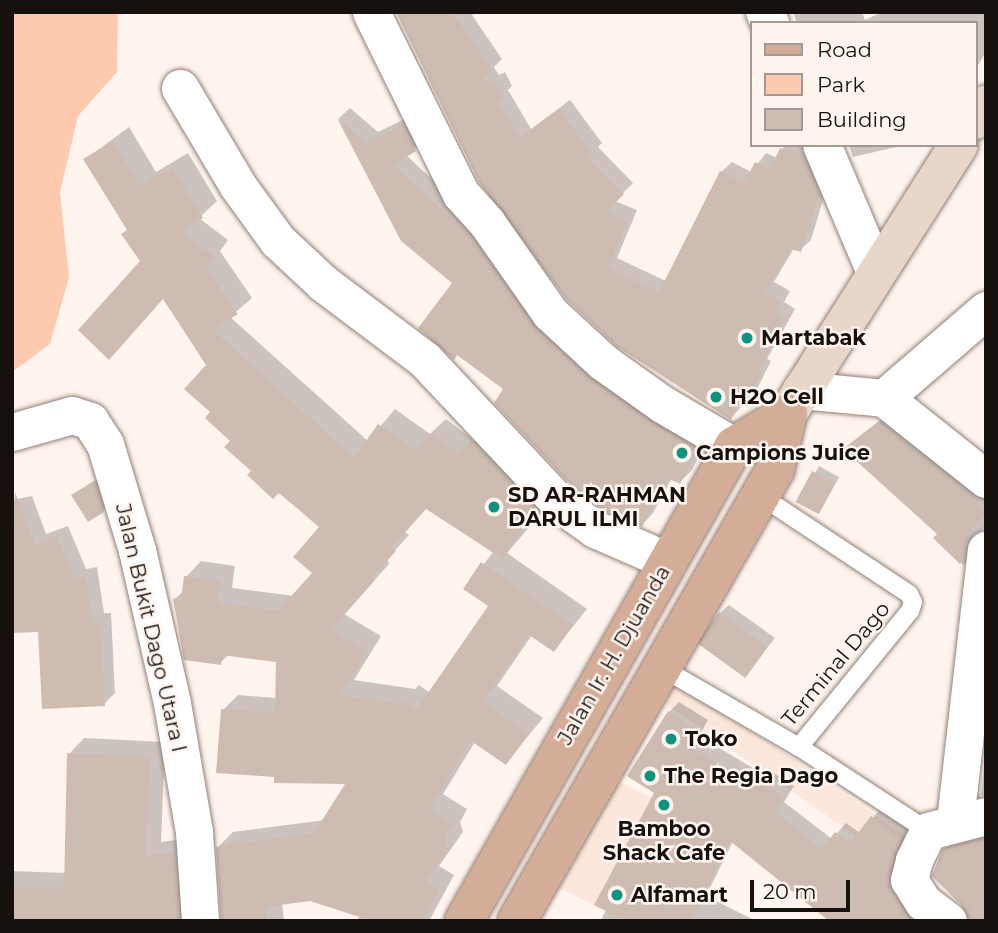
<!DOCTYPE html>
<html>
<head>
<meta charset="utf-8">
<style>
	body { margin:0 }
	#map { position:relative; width:998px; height:933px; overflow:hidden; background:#fff4ee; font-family:Montserrat,sans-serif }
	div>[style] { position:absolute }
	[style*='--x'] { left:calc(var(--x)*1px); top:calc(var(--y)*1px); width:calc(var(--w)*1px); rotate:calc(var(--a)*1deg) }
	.built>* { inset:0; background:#fce7dc }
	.green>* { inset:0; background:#fecaae }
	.shadow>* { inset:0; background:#0003; transform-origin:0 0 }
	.building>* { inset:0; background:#cebcb3; transform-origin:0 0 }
	.roads { filter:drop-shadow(0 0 2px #918178) drop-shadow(0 0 2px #918178) }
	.service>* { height:18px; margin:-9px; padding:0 9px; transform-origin:9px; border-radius:9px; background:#fff }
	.minor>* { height:37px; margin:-18.5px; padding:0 18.5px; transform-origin:18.5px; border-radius:18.5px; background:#fff }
	.tertiary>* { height:38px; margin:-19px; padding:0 19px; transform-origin:19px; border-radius:19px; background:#fff }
	.secondary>* { height:38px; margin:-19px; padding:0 19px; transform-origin:19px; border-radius:19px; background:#e9d6cb }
	.primary>* { height:38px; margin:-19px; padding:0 19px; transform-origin:19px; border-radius:19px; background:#d3ad97 }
	.dots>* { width:19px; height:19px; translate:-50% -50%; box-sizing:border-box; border:4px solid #fff4ee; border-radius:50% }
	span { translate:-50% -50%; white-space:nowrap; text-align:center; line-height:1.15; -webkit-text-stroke:5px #fff4ee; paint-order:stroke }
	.poi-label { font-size:21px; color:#17110e; font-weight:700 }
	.left { translate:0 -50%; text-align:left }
	.street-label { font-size:21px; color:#17110e }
	.frame { position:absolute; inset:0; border:14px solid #17110e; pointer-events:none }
	.legend { position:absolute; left:750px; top:21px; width:228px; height:126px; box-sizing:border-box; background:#fff4ee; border:2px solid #a29994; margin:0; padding:9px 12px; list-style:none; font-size:21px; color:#17110e }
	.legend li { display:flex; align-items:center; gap:14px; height:35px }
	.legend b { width:35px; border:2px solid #a29994 }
	.scale { position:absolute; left:750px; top:880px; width:100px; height:32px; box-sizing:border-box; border:4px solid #17110e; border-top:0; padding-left:9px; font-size:21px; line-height:24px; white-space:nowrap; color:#17110e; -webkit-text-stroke:5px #fff4ee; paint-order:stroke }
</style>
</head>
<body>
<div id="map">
	<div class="built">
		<div style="clip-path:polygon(666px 673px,911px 839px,904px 869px,657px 698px)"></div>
		<div style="clip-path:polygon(614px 779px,732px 837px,690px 921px,626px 921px,559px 888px)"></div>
	</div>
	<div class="green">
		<div style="clip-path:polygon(12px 12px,118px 12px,117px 72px,78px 116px,60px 192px,69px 277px,50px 344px,12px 372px)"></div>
	</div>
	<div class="shadow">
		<div style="clip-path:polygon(396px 12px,479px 12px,472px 15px,502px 59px,494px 67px,499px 75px,505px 72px,512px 86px,508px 90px,531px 129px,570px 100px,602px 143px,598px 147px,633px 183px,615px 201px,637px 210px,617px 258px,666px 281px,721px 172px,732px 162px,751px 172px,766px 153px,777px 158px,785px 145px,813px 145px,828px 183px,811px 240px,800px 250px,794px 248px,774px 282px,790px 291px,784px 302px,795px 309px,767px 359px,771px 361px,757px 389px,731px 418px)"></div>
		<div style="clip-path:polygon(793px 12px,862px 12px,865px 20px,882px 12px,986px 12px,986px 51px,975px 71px,975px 23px,797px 23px)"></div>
		<div style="clip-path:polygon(350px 108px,378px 132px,415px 114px,427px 138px,406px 155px,709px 437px,692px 470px,680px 482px,672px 478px,653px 513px,642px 525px,505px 388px,455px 282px,403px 240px,339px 118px)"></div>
		<div style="clip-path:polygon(evenodd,129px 127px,156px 172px,188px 153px,217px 201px,199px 218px,228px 240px,220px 251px,252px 298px,230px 317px,368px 441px,395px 409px,430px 434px,446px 419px,552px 501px,507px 553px,587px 609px,554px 650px,532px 635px,497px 686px,543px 718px,506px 763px,475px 742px,443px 794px,467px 809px,460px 822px,463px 832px,439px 866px,454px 875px,429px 921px,357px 921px,360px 915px,310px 900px,282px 903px,284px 921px,223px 921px,218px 847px,233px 832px,325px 820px,348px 782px,276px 776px,223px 710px,238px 695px,277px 698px,278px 661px,229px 654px,220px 663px,175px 599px,184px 590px,186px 577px,201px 561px,235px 566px,232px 588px,294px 596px,314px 573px,321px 527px,253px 471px,213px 412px,209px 365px,86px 159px,129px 127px,426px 508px,494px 551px,465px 588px,491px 606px,430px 693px,419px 685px,415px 689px,354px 680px,381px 636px,344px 614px,389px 564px,387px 559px,409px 535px,405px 532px,426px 508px)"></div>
		<div style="clip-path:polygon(849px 145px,905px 145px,853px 157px)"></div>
		<div style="clip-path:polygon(891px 412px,986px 488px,986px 528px,975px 535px,972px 556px,963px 565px,936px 538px,940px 533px,845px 449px)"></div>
		<div style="left:819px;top:466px;width:23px;height:41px;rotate:29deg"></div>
		<div style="clip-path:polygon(100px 477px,108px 505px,103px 511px,74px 495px)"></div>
		<div style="clip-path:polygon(32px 496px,46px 534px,68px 526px,86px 569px,97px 567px,104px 613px,111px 613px,115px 693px,104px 704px,39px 614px,12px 632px,12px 500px)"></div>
		<div style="clip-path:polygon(729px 605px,775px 638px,745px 675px,720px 613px)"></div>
		<div style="clip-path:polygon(679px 702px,708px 720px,699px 736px,768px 777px,772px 772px,794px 786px,784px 802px,832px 839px,846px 823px,860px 833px,882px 807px,910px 829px,938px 921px,837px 921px,733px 841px,706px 896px,756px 921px,601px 921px,656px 792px,669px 712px)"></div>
		<div style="clip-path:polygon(84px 738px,165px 742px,161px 842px,189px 838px,204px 921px,12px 921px,12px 871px,66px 873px,69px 754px)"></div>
		<div style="clip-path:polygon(986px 747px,986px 796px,981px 795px)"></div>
		<div style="clip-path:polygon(986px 831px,986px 921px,944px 850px,955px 839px)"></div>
	</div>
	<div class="building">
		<div style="clip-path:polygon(396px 12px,452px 12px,493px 71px,484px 77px,488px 84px,494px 81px,503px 98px,498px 101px,520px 138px,559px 109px,593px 155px,588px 158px,624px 194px,606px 212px,628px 221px,608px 268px,659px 292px,720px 171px,744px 183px,755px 162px,770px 169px,780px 148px,802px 153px,819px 194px,801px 252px,791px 249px,765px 293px,781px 301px,775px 313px,786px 319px,758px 370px,762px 371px,747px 402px,741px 399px,731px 420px,616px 346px,566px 299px,479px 182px)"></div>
		<div style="clip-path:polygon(337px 118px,366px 143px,403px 125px,416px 151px,393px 165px,471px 236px,536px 328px,591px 379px,698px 450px,680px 484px,667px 478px,642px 527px,605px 511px,574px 488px,494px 403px,503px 389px,457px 355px,454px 360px,418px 328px,452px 283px,401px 241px)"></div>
		<div style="clip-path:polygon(113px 141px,140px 186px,172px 167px,203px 218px,180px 231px,214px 256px,206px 268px,238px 314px,213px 330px,354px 458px,378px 424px,417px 451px,429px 433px,459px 453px,471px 440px,540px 513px,536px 519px,532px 515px,503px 559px,426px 509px,391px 548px,396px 551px,373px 576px,375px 580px,331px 630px,367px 652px,340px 695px,400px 704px,402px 700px,417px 709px,488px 606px,463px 589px,481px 562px,573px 625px,554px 652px,529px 635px,483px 702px,529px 734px,506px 765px,471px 741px,429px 810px,453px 824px,445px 838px,448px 849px,426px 882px,440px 890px,423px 921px,372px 921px,310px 901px,265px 907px,267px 921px,221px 921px,216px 847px,314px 833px,345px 784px,274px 783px,274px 777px,216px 773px,221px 709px,275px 713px,276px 662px,222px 655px,221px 665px,184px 660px,173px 598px,181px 600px,184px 576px,221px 581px,218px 603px,278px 611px,312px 573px,293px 557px,319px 527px,279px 493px,273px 499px,247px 475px,251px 471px,224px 447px,230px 441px,205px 418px,210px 412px,184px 389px,206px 365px,163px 299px,109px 360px,78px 330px,140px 261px,121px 234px,127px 230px,83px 159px)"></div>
		<div style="clip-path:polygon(879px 421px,972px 495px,986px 513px,969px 533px,960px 564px,933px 538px,937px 534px,843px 449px)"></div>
		<div style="left:812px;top:471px;width:26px;height:35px;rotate:28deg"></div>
		<div style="clip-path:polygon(94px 481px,104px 512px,88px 522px,71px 495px)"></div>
		<div style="clip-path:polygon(15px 492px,35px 545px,57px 536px,74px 579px,86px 578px,93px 624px,100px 624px,105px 706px,42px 709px,38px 632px,12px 633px)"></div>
		<div style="left:719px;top:612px;width:60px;height:38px;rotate:36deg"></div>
		<div style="clip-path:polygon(668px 711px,699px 731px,690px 747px,758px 787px,761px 781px,785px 797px,775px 812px,822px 849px,835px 832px,850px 843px,871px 816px,900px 840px,888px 884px,913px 921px,829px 921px,730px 841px,690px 921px,626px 921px,594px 905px,654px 793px,627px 776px)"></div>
		<div style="clip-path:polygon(67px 753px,150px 757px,146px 856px,174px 852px,179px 921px,12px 921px,12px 887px,64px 889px)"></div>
		<div style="clip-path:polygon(986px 838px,986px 921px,969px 921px,961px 905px,932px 876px,943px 849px)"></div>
	</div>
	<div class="roads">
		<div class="service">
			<div style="--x:662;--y:668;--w:158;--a:30"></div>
			<div style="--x:799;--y:747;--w:176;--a:-50.8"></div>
			<div style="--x:910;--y:611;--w:9;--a:-72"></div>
			<div style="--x:913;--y:602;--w:9;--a:-117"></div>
			<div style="--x:909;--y:594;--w:178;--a:-146.5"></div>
			<div style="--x:799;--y:747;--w:154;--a:33.1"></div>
		</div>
		<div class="minor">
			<div style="--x:371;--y:12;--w:203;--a:63.7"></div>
			<div style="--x:461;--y:194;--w:39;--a:48"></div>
			<div style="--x:487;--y:223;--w:110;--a:55"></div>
			<div style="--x:550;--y:313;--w:72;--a:42.8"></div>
			<div style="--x:603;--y:362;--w:72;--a:35.4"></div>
			<div style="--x:662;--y:404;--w:83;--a:30.3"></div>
			<div style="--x:180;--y:88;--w:114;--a:59.4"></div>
			<div style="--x:238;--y:186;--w:68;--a:54"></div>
			<div style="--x:278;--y:241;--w:62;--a:43"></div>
			<div style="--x:323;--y:283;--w:126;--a:37"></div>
			<div style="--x:424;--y:359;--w:199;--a:46.8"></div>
			<div style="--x:560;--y:504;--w:43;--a:35.5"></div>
			<div style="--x:595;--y:529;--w:80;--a:23.7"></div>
			<div style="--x:801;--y:390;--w:83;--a:5.5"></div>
			<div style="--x:884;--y:398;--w:130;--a:38.5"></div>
			<div style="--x:884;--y:398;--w:135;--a:-40.8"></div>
			<div style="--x:12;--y:432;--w:62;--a:-15.8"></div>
			<div style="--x:72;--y:415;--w:19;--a:18"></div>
			<div style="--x:90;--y:421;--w:27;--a:57"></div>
			<div style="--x:105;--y:444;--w:111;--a:73.2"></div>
			<div style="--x:137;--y:550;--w:157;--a:77.1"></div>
			<div style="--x:172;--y:703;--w:131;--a:80.3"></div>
			<div style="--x:194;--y:832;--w:89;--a:86.1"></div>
			<div style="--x:955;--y:821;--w:273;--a:-83.5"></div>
			<div style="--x:948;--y:921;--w:31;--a:-143"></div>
			<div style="--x:923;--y:902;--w:26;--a:-122"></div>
			<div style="--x:909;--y:880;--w:21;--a:-76"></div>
			<div style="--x:914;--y:860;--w:32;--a:-64"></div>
			<div style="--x:928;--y:831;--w:60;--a:-14.5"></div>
		</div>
		<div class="tertiary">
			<div style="--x:765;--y:12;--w:12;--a:66"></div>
			<div style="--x:822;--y:145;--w:138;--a:67"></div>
		</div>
		<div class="secondary">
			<div style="--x:975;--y:120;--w:19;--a:-55"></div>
			<div style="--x:788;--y:413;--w:318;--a:-57.5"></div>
		</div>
		<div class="primary">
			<div style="--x:464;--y:921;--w:546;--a:-60.39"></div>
			<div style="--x:734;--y:446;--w:63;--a:-31.4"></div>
			<div style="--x:517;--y:921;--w:520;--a:-60.23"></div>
			<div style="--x:775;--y:470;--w:58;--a:-77.2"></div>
		</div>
	</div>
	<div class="dots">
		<div style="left:747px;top:338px;background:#0e937e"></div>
		<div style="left:716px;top:397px;background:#0e937e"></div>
		<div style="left:682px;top:453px;background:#0e937e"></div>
		<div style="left:494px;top:507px;background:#0e937e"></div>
		<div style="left:671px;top:739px;background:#0e937e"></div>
		<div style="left:650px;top:776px;background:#0e937e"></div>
		<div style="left:664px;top:805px;background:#0e937e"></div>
		<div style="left:617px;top:895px;background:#0e937e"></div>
	</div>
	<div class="poi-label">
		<span class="left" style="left:761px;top:338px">Martabak</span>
		<span class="left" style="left:730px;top:397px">H2O Cell</span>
		<span class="left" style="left:696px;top:453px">Campions Juice</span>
		<span class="left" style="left:508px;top:507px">SD AR-RAHMAN<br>DARUL ILMI</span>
		<span class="left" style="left:685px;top:739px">Toko</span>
		<span class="left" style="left:664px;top:776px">The Regia Dago</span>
		<span style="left:664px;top:841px">Bamboo<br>Shack Cafe</span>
		<span class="left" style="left:631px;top:895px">Alfamart</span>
	</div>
	<div class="street-label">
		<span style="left:151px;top:628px;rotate:77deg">Jalan Bukit Dago Utara I</span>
		<span style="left:614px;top:655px;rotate:-60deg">Jalan Ir. H. Djuanda</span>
		<span style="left:836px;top:664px;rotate:-50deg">Terminal Dago</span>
	</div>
	<div class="frame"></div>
	<ul class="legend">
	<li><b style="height:9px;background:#d3ad97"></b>Road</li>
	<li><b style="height:19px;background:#fecaae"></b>Park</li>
	<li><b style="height:19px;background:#cebcb3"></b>Building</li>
	</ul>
	<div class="scale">20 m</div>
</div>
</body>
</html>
